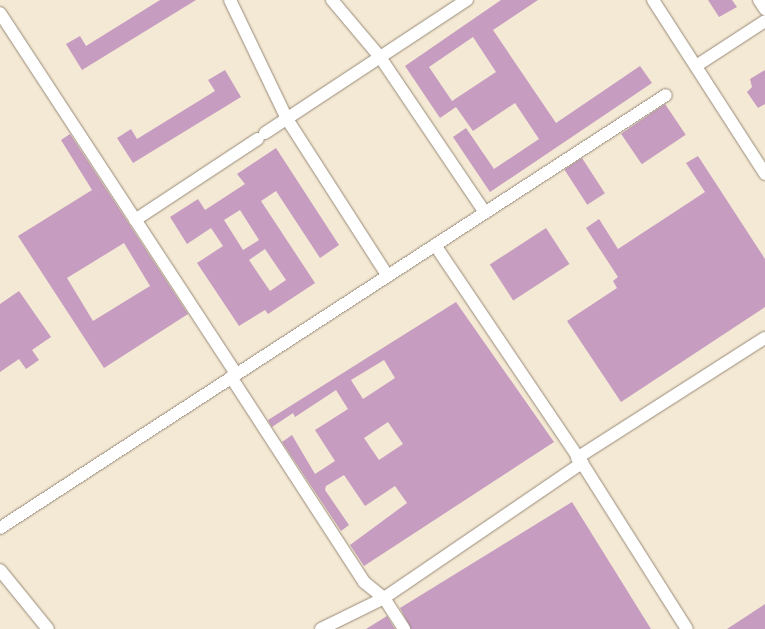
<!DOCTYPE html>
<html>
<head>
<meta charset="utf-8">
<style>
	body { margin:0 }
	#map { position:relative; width:765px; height:629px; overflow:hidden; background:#f4e9d4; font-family:"Playpen Sans",sans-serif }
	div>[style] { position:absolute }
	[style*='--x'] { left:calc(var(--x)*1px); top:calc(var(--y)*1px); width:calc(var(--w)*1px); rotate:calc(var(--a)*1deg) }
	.building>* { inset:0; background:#c69cc0; transform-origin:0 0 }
	.roads { filter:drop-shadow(0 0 1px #988a79) drop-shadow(0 0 1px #988a79) }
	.minor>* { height:12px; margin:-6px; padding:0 6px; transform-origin:6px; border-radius:6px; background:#fff }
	span { translate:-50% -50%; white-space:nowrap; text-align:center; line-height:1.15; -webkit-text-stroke:4px #f7f3e8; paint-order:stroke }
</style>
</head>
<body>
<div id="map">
	<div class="building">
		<div style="clip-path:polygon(160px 0,196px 0,82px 70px,66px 44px,80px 36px,86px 46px)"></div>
		<div style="clip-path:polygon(evenodd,501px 0,538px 0,493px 30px,556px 123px,640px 66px,652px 83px,490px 192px,453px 137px,466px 128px,494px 169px,539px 139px,515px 103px,473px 131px,456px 107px,440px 118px,405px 66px,501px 0,473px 37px,496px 72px,452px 101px,429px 67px,473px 37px)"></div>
		<div style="clip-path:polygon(708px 0,732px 0,737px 7px,719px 17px)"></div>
		<div style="clip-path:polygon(225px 70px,241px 97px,133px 163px,117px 138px,131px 129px,137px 139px,215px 91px,208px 80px)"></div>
		<div style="clip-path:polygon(765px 70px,765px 104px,758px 108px,747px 92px,752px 87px,750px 79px)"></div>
		<div style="left:665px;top:104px;width:37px;height:53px;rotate:56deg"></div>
		<div style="clip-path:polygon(evenodd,70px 134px,188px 314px,104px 368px,18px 236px,92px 190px,61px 140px,70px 134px,124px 243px,150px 286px,93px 321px,67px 278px,124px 243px)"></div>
		<div style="clip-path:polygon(evenodd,276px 148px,339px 245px,320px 258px,276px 191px,261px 201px,315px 283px,268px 314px,265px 310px,239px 326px,197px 263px,223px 246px,211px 228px,187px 244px,170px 217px,198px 199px,205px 210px,245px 184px,237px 174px,276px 148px,240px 210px,259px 240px,243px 250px,224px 220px,240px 210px,276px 148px,265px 249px,286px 280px,270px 291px,249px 260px,265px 249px)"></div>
		<div style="clip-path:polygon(698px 156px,765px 259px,765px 307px,621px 402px,567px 321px,617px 288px,613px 281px,618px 277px,586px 228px,599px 219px,618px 249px,705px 192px,686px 163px)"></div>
		<div style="left:582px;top:158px;width:42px;height:21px;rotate:57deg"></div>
		<div style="left:546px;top:228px;width:43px;height:67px;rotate:57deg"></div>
		<div style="clip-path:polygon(19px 291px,51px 337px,32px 350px,39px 360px,26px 369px,19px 359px,0 372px,0 304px)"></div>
		<div style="clip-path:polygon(evenodd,456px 302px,554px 442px,364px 566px,350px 545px,407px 503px,395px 486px,365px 506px,344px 475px,326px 486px,325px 490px,349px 525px,341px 531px,282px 442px,292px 435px,315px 474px,335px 461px,315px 430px,348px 409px,336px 390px,295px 417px,293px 413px,272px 427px,268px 420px,456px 302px,384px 360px,395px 378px,363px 399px,351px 380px,384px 360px,456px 302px,388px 422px,403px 444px,379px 460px,364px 438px,388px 422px)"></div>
		<div style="clip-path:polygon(572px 502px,651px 629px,411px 629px,400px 608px)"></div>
		<div style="clip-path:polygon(765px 604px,765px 629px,727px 629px)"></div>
		<div style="clip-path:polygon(387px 616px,395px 629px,366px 629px)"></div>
	</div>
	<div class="roads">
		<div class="minor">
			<div style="--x:230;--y:0;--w:132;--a:64.4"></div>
			<div style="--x:287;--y:119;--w:185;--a:57.3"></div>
			<div style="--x:332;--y:0;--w:75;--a:49.9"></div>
			<div style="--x:380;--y:57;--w:186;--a:56"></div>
			<div style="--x:653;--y:0;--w:207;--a:57.2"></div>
			<div style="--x:759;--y:0;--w:11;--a:56"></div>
			<div style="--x:0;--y:13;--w:431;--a:56.8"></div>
			<div style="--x:696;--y:66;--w:82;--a:-33.1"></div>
			<div style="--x:265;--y:133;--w:242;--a:-33.4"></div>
			<div style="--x:135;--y:220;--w:147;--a:-33.4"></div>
			<div style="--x:435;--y:245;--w:263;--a:56"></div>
			<div style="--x:582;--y:463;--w:196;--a:57.7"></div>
			<div style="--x:231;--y:377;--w:244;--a:57"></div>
			<div style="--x:364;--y:582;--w:26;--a:39"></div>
			<div style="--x:384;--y:598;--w:37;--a:57"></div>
			<div style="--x:577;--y:458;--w:223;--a:-32.6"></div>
			<div style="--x:0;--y:528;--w:794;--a:-33.03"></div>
			<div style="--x:0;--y:570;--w:76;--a:50.9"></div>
			<div style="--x:321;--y:629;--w:70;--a:-26.2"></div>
			<div style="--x:384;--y:598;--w:240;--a:-34.3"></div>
		</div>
	</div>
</div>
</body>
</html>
